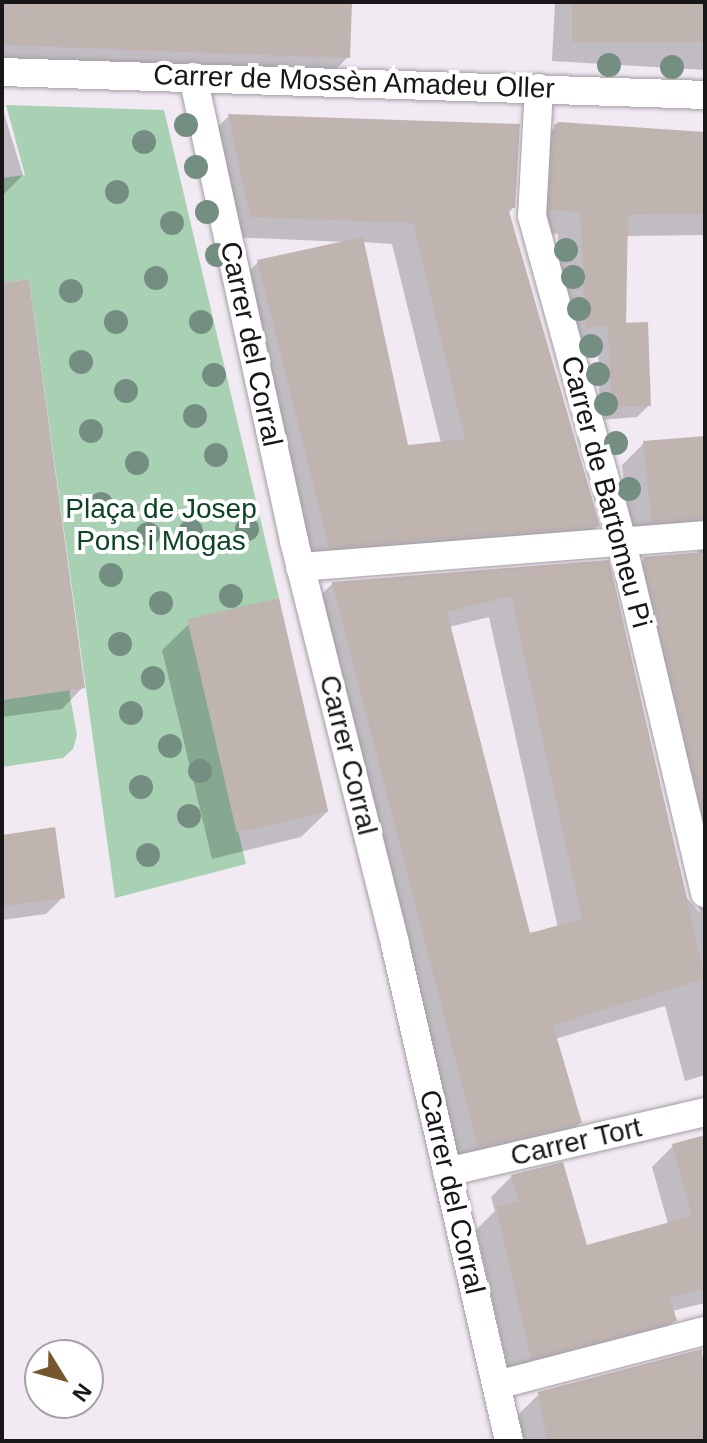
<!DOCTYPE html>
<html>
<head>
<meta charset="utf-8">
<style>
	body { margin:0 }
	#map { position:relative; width:707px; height:1443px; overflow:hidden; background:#f2eaf3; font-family:Helvetica,sans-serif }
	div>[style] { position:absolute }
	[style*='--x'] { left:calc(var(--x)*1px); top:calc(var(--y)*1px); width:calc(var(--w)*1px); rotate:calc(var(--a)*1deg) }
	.green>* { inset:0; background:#a8d1b4 }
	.shadow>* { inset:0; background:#0003 }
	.building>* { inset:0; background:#bfb4b0; transform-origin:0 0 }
	.roads { filter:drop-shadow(0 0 2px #a39ca4) drop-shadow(0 0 2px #a39ca4) }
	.minor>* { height:28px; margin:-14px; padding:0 14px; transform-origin:14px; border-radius:14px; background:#fff }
	.trees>* { width:24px; height:24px; margin:-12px; border-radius:50%; background:#748f82 }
	span { translate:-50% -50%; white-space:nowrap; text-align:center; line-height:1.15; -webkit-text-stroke:8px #fff; paint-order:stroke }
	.street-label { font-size:28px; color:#181619 }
	.park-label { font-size:28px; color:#0d4425 }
	.frame { position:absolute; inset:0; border:4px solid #181619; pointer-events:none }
	.north { position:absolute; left:24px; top:1339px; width:80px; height:80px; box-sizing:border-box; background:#fff; border:2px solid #a3a2a3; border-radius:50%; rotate:127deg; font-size:22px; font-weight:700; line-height:32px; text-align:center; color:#181619 }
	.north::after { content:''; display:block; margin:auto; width:28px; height:36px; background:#76562c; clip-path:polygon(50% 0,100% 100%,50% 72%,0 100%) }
</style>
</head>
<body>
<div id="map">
	<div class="green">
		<div style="clip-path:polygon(6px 105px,164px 110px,279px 598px,188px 623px,246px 864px,115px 898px,29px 279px,2px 283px,2px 178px,25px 175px)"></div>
		<div style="clip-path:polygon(69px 690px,77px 735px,73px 749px,63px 758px,2px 767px,2px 700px)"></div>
	</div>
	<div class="shadow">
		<div style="clip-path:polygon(2px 2px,350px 2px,348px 57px,328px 77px,2px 65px)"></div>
		<div style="clip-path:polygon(555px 2px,705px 2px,705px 70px,552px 61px)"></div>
		<div style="clip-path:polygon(2px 107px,23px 175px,2px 196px)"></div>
		<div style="clip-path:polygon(evenodd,229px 116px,513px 208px,507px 214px,598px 526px,577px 546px,308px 568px,237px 283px,258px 262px,346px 242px,229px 237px,208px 136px,229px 116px,362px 242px,392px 244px,441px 443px,406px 447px,362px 242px)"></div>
		<div style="clip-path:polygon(555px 127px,705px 134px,705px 235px,626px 236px,620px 327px,649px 405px,637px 417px,600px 420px,598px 346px,565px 349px,558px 234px,528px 232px,533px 149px)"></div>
		<div style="clip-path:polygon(2px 285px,83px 687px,62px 709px,2px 717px)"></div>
		<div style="clip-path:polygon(evenodd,705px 440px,705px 1075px,685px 1081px,665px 1006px,555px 1039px,580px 1123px,558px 1145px,456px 1168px,311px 605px,333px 583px,607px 562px,687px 898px,700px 913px,622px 581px,644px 559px,700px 554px,691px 542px,630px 543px,622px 465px,644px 443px,705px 440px,489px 617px,558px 928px,528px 935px,449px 627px,489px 617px)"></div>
		<div style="clip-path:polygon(189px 624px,328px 811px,301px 837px,212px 859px,162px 650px)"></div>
		<div style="clip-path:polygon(2px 837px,63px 897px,46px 914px,2px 920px)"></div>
		<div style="clip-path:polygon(705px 1137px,705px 1303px,672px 1311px,675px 1320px,654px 1341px,510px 1379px,476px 1230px,495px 1211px,491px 1197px,512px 1176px,585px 1247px,668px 1224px,652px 1167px,673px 1146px)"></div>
		<div style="clip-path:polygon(700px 1352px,705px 1361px,705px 1441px,520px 1441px,515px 1418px,537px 1396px)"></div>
	</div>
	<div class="building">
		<div style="clip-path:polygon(2px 2px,352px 2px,350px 58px,2px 45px)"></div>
		<div style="left:572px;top:2px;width:133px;height:40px"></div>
		<div style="clip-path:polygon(228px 114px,520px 124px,515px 208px,508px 208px,600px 526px,329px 548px,257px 260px,363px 237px,408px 445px,465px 439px,413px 223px,250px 217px)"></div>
		<div style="clip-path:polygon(559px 122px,705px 132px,705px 214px,628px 215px,626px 324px,586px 328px,580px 212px,549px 210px,554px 125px)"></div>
		<div style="clip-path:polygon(29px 279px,85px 688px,2px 700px,2px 283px)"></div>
		<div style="left:648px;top:322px;width:84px;height:40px;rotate:88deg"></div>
		<div style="clip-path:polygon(705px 436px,705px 518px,652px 522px,643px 441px)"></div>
		<div style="clip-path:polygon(705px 552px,705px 819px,643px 557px)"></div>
		<div style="clip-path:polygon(evenodd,609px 560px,705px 979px,553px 1025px,582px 1123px,478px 1147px,332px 582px,609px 560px,511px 596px,582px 919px,530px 933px,447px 612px,511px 596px)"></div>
		<div style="left:279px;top:598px;width:219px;height:94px;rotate:77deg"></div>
		<div style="clip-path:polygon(55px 827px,65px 898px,2px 906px,2px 835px)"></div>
		<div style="clip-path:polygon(705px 1135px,705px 1288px,670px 1297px,677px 1321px,531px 1359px,496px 1207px,519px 1201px,511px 1175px,563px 1162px,587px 1245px,692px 1216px,672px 1144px)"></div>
		<div style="clip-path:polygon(702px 1349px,705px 1441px,547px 1441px,538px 1392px)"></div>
	</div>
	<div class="roads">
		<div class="minor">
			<div style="--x:2;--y:72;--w:703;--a:1.87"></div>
			<div style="--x:193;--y:77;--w:475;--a:77.7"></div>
			<div style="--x:294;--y:541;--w:415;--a:75.9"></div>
			<div style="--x:395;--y:944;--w:510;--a:77.08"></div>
			<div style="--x:539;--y:88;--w:128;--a:93.1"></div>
			<div style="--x:532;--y:216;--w:334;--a:74.5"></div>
			<div style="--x:621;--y:538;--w:365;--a:76.7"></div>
			<div style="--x:300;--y:567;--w:406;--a:-4.5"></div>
			<div style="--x:447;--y:1172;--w:265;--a:-13.1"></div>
			<div style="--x:497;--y:1385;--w:215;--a:-14.6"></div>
		</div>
	</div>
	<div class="trees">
		<div style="left:609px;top:65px"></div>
		<div style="left:672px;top:67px"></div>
		<div style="left:186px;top:125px"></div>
		<div style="left:144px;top:142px"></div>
		<div style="left:196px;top:167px"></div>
		<div style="left:117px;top:192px"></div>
		<div style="left:207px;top:212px"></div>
		<div style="left:172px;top:223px"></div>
		<div style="left:566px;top:250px"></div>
		<div style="left:217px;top:255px"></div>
		<div style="left:573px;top:277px"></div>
		<div style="left:156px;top:278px"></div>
		<div style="left:71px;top:291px"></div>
		<div style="left:579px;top:309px"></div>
		<div style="left:116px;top:322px"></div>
		<div style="left:201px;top:322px"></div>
		<div style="left:591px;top:346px"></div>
		<div style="left:81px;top:362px"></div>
		<div style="left:598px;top:374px"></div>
		<div style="left:214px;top:375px"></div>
		<div style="left:126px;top:391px"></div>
		<div style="left:606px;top:404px"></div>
		<div style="left:195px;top:416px"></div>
		<div style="left:91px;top:431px"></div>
		<div style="left:616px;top:443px"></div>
		<div style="left:216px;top:455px"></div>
		<div style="left:137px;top:463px"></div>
		<div style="left:629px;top:489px"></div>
		<div style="left:101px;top:504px"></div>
		<div style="left:247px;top:529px"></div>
		<div style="left:191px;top:531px"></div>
		<div style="left:148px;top:534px"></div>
		<div style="left:111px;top:575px"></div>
		<div style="left:231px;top:596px"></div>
		<div style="left:161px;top:603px"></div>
		<div style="left:120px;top:644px"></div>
		<div style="left:153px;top:678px"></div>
		<div style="left:131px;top:713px"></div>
		<div style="left:170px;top:746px"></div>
		<div style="left:200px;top:771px"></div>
		<div style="left:141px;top:787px"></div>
		<div style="left:189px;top:816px"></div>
		<div style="left:148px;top:855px"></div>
	</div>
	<div class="street-label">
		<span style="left:354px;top:82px;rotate:2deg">Carrer de Mossèn Amadeu Oller</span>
		<span style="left:251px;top:344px;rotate:78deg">Carrer del Corral</span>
		<span style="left:606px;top:492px;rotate:75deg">Carrer de Bartomeu Pi</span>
		<span style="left:348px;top:755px;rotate:76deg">Carrer Corral</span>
		<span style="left:576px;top:1142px;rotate:-13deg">Carrer Tort</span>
		<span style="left:452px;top:1192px;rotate:77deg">Carrer del Corral</span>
	</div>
	<div class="park-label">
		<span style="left:161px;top:525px">Plaça de Josep<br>Pons i Mogas</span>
	</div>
	<div class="frame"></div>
	<div class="north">N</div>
</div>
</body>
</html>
